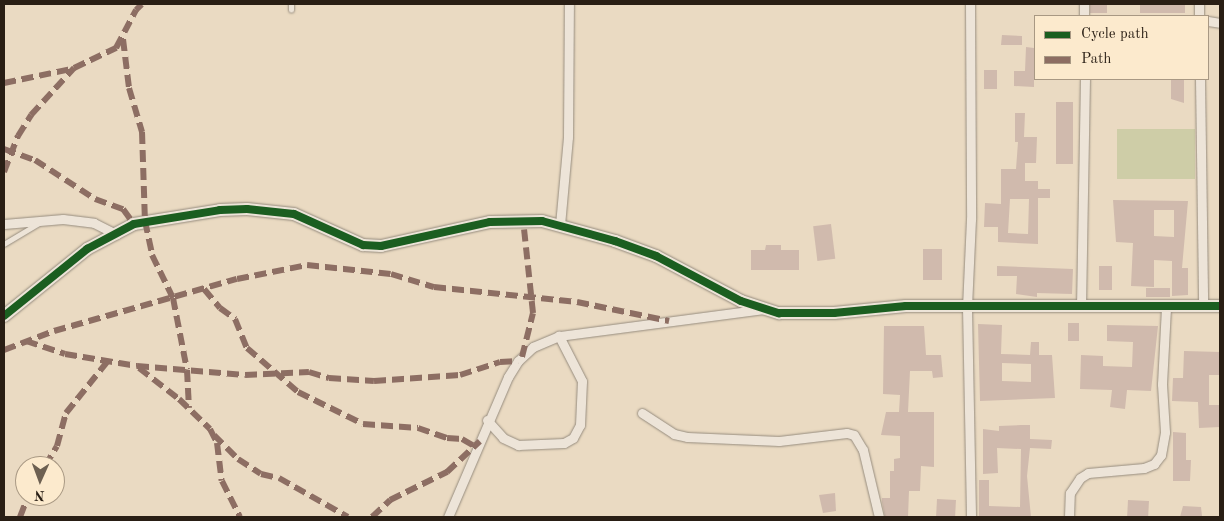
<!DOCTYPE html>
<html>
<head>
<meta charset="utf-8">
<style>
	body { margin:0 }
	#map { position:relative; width:1224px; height:521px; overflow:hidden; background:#eadac2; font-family:"Old Standard TT",serif }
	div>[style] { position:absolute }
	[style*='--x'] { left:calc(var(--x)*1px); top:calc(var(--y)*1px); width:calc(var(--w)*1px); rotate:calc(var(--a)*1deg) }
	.green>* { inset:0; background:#cecda7; transform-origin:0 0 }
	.building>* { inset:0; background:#d0baad; transform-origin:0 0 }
	.roads { filter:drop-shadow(0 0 1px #968c7e) drop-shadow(0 0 1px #968c7e) }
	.lane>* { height:4.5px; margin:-2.25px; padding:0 2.25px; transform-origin:2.25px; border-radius:2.25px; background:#ede4d8 }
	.street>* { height:9px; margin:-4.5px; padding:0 4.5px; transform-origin:4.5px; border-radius:4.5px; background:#ede4d8 }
	.secondary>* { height:12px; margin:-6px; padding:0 6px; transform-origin:6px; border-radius:6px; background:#ede4d8 }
	.quiet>* { height:6px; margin-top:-3px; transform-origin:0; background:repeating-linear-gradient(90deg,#8d6e63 0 12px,transparent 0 18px) }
	.cycleway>* { height:8px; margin:-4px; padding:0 4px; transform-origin:4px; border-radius:4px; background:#1b5e20 }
	span { translate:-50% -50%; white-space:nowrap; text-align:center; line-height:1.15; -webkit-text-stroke:4.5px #fceacd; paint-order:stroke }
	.frame { position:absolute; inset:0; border:5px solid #291e14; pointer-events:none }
	.legend { position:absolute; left:1034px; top:15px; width:175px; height:65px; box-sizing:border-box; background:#fceacd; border:1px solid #a89883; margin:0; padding:6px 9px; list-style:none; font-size:15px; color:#291e14 }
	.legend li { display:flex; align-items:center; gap:10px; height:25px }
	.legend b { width:25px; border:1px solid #a89883 }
	.north { position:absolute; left:15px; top:456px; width:50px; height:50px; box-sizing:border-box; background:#fceacd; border:1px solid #a89883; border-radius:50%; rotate:182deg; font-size:14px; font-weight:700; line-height:20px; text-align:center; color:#291e14 }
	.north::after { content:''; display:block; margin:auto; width:18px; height:22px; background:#6d6051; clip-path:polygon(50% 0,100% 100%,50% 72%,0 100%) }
</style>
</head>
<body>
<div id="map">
	<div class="green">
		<div style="left:1117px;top:129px;width:78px;height:50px"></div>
	</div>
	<div class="building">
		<div style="left:1090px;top:4px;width:17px;height:9px"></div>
		<div style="left:1140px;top:4px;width:45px;height:9px"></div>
		<div style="clip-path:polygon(1002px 35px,1022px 36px,1022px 45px,1001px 45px)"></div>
		<div style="clip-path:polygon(1026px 47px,1034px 48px,1034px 87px,1014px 86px,1014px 71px,1025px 71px)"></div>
		<div style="left:984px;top:70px;width:13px;height:19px"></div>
		<div style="clip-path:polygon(1171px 79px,1184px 79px,1184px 103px,1171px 99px)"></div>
		<div style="left:1056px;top:102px;width:17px;height:62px"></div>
		<div style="clip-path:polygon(evenodd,1015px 113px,1025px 113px,1024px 137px,1037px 137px,1036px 163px,1025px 163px,1025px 181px,1038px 181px,1038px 189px,1050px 189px,1050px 198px,1038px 198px,1038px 244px,998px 242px,998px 227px,984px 227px,985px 203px,1001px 204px,1001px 169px,1016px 169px,1018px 142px,1015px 142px,1015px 113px,1010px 199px,1029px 199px,1028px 234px,1008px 233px,1010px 199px)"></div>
		<div style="clip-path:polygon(evenodd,1113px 200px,1188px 201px,1182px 268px,1188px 268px,1188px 295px,1172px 296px,1172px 261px,1154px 260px,1154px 287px,1131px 286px,1133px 243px,1116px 242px,1113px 200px,1154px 210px,1174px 210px,1174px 237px,1154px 236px,1154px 210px)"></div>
		<div style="left:831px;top:224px;width:35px;height:18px;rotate:83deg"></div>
		<div style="clip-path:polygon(766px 245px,781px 245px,781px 250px,799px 250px,799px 270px,751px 270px,751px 250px,765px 250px)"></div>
		<div style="left:923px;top:249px;width:19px;height:31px"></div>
		<div style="clip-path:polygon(997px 266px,1073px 269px,1072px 294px,1037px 293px,1037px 297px,1016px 294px,1017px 276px,997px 276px)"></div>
		<div style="left:1099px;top:266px;width:13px;height:24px"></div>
		<div style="left:1146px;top:288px;width:24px;height:9px"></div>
		<div style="left:1068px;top:323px;width:11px;height:18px"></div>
		<div style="clip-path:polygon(evenodd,978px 324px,1002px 325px,1001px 354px,1030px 355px,1031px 342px,1039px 342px,1039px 355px,1052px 355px,1055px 398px,980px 401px,978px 324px,1002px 363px,1031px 364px,1031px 382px,1002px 381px,1002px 363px)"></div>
		<div style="clip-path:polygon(1107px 325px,1158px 326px,1151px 391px,1127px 390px,1125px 409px,1110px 407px,1112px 390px,1080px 389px,1081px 355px,1103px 356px,1103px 366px,1132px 367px,1133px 342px,1107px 341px)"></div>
		<div style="clip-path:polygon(884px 326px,924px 326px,926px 355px,941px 355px,943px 377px,933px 378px,932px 371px,910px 371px,908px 412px,934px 412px,934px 467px,921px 466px,920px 491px,909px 491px,908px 517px,885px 517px,882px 502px,882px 498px,890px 498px,890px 471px,894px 471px,894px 459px,900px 458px,900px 436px,881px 435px,886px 412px,899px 412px,900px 395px,883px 394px)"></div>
		<div style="clip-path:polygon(1184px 351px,1220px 352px,1220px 375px,1209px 375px,1209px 405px,1220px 405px,1220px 427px,1199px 428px,1198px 402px,1172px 401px,1173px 378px,1183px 378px)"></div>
		<div style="clip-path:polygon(1021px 425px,1030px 425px,1030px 439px,1052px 440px,1051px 449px,1030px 448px,1027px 476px,1031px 517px,979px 517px,979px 480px,989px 480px,989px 506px,1020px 507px,1021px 449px,997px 448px,998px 473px,983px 474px,983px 429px,999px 431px,999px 426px)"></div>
		<div style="clip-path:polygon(1173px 432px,1186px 433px,1186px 460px,1191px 460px,1190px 481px,1173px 481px)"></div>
		<div style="clip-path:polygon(835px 493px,836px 511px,823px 513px,819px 495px)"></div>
		<div style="left:937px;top:499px;width:19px;height:18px;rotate:3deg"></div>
		<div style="left:1128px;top:500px;width:21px;height:16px;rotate:3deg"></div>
		<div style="clip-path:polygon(1183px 506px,1201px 507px,1202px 516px,1180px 517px)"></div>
	</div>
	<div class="roads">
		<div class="lane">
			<div style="--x:291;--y:10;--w:6;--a:-90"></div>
			<div style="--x:4;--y:244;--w:41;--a:-31"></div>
		</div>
		<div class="street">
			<div style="--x:970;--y:4;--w:215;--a:89.7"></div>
			<div style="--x:971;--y:219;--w:88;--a:92.6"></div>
			<div style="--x:967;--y:307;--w:210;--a:88.9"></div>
			<div style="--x:1084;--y:4;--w:12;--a:90"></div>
			<div style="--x:1199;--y:16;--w:12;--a:-90"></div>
			<div style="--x:1208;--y:21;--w:12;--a:9"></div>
			<div style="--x:1200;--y:79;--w:227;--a:89.2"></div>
			<div style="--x:4;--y:224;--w:59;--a:-4.8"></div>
			<div style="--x:63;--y:219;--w:31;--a:7"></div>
			<div style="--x:94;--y:223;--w:25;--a:27"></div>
			<div style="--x:560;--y:225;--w:88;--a:-84.8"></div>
			<div style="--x:568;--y:137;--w:133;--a:-89.6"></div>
			<div style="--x:1081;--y:307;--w:228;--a:-89"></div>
			<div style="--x:642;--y:413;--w:38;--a:33"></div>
			<div style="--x:674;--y:434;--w:13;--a:13"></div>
			<div style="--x:687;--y:437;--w:92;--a:2.5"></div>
			<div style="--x:779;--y:441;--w:68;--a:-6.7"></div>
			<div style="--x:847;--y:433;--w:7;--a:16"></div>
			<div style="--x:854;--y:435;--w:17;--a:59"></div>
			<div style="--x:863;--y:450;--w:69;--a:76.6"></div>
			<div style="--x:487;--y:420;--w:24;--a:48"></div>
			<div style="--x:503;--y:438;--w:17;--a:25"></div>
			<div style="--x:518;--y:445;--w:46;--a:-2.5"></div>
			<div style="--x:564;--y:443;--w:10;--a:-29"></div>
			<div style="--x:573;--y:438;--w:15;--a:-62"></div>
			<div style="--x:580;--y:425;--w:44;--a:-87.4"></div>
			<div style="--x:582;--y:381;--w:51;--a:-117.1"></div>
			<div style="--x:448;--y:517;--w:152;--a:-66.8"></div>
			<div style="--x:508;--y:377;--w:19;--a:-58"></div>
			<div style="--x:518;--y:361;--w:21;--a:-43"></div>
			<div style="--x:533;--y:347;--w:28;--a:-23"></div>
			<div style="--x:559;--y:336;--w:206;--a:-7.5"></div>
			<div style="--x:1069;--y:517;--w:24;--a:-88"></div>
			<div style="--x:1070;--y:493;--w:18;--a:-56"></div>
			<div style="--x:1080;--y:478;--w:9;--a:-32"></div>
			<div style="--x:1088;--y:473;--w:56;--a:-5.1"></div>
			<div style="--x:1144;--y:468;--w:11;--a:-22"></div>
			<div style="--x:1154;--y:464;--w:11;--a:-52"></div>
			<div style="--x:1161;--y:455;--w:23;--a:-80"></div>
			<div style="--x:1165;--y:432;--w:48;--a:-93.6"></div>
			<div style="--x:1162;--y:384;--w:77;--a:-87"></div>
		</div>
		<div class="secondary">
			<div style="--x:4;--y:316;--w:107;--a:-38.9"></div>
			<div style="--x:87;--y:249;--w:53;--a:-28"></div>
			<div style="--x:134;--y:224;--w:87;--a:-9.2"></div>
			<div style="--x:220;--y:210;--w:27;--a:-2"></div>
			<div style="--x:247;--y:209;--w:47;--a:6.1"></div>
			<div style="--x:294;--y:214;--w:76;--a:24.2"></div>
			<div style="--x:363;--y:245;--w:18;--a:3"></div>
			<div style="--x:381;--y:246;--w:112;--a:-12.4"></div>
			<div style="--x:490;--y:222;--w:52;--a:-1.1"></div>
			<div style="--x:542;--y:221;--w:76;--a:15.3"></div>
			<div style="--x:615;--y:241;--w:44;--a:20.1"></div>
			<div style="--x:656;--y:256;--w:96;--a:27.9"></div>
			<div style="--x:741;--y:301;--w:40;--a:18"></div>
			<div style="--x:779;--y:313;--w:55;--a:0"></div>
			<div style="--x:834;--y:313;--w:72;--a:-5.6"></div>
			<div style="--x:906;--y:306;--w:314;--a:0"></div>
		</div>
	</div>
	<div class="quiet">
		<div style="--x:123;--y:39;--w:49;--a:83"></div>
		<div style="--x:129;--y:88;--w:46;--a:73.5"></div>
		<div style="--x:142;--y:132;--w:89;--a:88.1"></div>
		<div style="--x:145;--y:221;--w:35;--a:78"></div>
		<div style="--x:152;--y:255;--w:48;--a:64"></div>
		<div style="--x:173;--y:298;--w:73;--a:79"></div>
		<div style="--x:187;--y:370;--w:38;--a:87"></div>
		<div style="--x:4;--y:83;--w:68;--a:-11.8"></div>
		<div style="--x:4;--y:149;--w:33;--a:20"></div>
		<div style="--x:35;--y:160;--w:72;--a:33"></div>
		<div style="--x:95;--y:199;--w:30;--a:20"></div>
		<div style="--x:123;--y:209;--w:19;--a:54"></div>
		<div style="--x:4;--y:172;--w:39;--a:-69"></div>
		<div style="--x:18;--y:136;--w:25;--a:-58"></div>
		<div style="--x:31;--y:115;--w:64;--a:-47.5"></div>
		<div style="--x:74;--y:68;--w:47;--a:-25.5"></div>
		<div style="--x:116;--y:48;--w:43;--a:-62.2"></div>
		<div style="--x:136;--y:10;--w:8;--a:-45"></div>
		<div style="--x:204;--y:289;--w:25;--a:50"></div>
		<div style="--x:220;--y:308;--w:19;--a:36"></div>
		<div style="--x:235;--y:319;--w:31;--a:68"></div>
		<div style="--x:247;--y:348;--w:67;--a:40.8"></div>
		<div style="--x:298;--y:392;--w:72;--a:26.2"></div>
		<div style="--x:363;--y:424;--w:55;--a:4.2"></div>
		<div style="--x:418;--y:428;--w:31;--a:19"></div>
		<div style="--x:447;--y:438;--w:15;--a:4"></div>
		<div style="--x:462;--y:439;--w:14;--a:30"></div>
		<div style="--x:26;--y:341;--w:41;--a:18.4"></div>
		<div style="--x:65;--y:354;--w:73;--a:9.5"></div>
		<div style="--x:137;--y:366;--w:108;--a:4.8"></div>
		<div style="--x:245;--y:375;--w:64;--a:-2.7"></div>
		<div style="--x:309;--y:372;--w:21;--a:17"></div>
		<div style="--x:329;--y:378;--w:45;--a:3.8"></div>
		<div style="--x:374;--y:381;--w:86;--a:-4"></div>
		<div style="--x:460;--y:375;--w:42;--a:-18"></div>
		<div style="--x:500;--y:362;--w:18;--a:-3"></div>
		<div style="--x:4;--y:350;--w:53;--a:-20.8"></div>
		<div style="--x:54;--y:331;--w:190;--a:-15.9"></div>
		<div style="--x:237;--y:279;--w:71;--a:-11.3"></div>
		<div style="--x:307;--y:265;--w:84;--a:6.1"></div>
		<div style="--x:391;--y:274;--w:45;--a:16.8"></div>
		<div style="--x:434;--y:287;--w:144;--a:6"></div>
		<div style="--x:577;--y:302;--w:94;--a:11.7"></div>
		<div style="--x:522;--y:357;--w:45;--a:-76"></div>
		<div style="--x:533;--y:313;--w:95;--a:-96.1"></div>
		<div style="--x:139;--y:368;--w:51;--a:37.8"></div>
		<div style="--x:179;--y:399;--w:43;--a:44.1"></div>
		<div style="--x:210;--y:429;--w:16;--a:63"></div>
		<div style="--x:217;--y:443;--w:38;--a:83"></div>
		<div style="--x:222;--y:481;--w:40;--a:63.4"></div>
		<div style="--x:214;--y:435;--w:34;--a:45"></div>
		<div style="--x:238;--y:459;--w:27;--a:33"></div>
		<div style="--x:261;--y:474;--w:18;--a:13"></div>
		<div style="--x:279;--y:478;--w:79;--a:29.5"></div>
		<div style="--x:45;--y:466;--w:23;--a:-59"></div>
		<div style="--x:57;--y:446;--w:34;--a:-75"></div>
		<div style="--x:66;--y:413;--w:65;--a:-51.2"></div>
		<div style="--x:20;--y:517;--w:22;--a:-69"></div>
		<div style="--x:372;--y:517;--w:25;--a:-43"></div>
		<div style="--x:390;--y:500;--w:64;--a:-26.2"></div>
		<div style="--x:447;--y:472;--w:45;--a:-43.2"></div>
	</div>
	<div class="cycleway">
		<div style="--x:4;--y:316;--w:107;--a:-38.9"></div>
		<div style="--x:87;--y:249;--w:53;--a:-28"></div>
		<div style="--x:134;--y:224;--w:87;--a:-9.2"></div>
		<div style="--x:220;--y:210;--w:27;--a:-2"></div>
		<div style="--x:247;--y:209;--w:47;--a:6.1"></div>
		<div style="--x:294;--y:214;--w:76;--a:24.2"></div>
		<div style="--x:363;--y:245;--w:18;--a:3"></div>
		<div style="--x:381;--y:246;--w:112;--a:-12.4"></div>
		<div style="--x:490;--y:222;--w:52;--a:-1.1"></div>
		<div style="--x:542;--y:221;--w:76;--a:15.3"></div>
		<div style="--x:615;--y:241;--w:44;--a:20.1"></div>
		<div style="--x:656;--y:256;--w:96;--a:27.9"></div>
		<div style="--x:741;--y:301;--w:40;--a:18"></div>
		<div style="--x:779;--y:313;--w:55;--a:0"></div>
		<div style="--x:834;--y:313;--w:72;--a:-5.6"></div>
		<div style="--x:906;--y:306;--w:314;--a:0"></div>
	</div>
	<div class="frame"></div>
	<ul class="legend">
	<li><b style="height:6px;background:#1b5e20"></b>Cycle path</li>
	<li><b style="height:6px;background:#8d6e63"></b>Path</li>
	</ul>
	<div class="north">N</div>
</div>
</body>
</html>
